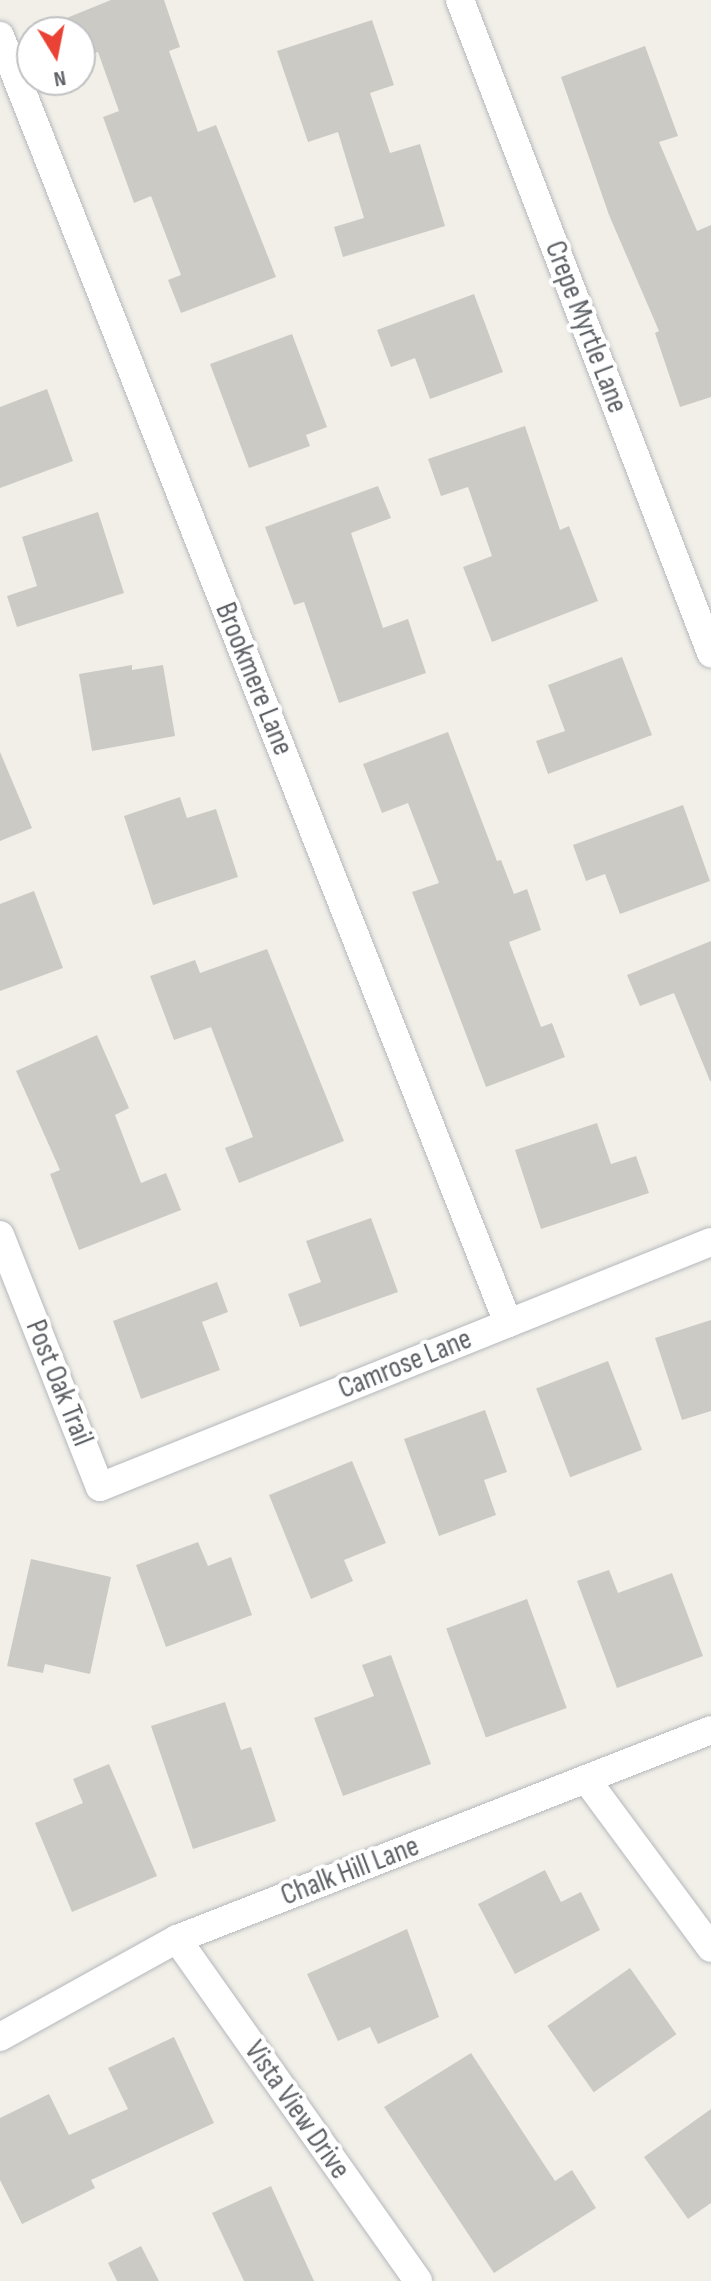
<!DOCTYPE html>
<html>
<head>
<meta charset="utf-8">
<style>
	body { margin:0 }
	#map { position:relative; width:711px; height:2281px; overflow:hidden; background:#f1efe8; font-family:"Sofia Sans Condensed",sans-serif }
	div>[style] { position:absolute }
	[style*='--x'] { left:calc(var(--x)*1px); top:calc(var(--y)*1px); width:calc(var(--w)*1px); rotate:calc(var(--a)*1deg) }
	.building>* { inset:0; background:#cccac5; transform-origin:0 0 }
	.roads { filter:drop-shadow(0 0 2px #b5b8bc) drop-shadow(0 0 2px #b5b8bc) }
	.minor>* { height:28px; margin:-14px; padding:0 14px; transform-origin:14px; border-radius:14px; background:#fff }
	span { translate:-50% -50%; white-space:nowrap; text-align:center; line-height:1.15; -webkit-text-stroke:8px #fff; paint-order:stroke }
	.street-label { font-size:30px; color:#5f6368 }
	.north { position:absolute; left:16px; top:16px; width:80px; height:80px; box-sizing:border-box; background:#fff; border:2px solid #bfc1c3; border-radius:50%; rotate:170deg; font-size:22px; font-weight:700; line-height:32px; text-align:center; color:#5f6368 }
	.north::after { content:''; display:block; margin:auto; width:28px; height:36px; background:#ea4335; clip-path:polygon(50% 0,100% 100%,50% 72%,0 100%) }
</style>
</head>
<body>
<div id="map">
	<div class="building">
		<div style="clip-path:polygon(111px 0,164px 0,180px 47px,169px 51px,198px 132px,216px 125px,276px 277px,181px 313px,168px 280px,181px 275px,151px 196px,134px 203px,103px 117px,119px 111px,98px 52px,80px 58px,80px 32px,32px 32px)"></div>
		<div style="clip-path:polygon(372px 20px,394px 85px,370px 93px,390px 153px,420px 144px,445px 226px,343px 257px,334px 227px,364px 218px,338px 132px,308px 142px,277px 51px)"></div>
		<div style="clip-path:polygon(645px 46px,678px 136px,659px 142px,697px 231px,711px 225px,711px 397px,680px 407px,655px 333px,659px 331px,609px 215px,561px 77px)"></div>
		<div style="clip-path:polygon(474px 294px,503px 372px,430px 399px,415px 358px,391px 367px,377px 330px)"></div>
		<div style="clip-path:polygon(292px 334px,327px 427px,306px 435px,310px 446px,249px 468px,210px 364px)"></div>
		<div style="clip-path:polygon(47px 389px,73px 461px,0 488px,0 407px)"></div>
		<div style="clip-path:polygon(525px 426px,560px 530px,569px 526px,598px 601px,492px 642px,463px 567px,492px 556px,468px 487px,441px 496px,428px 459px)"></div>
		<div style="clip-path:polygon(378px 486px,391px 518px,351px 533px,383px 628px,408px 619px,426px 673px,339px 703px,304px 602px,294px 605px,265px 527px)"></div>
		<div style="clip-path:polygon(98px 512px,124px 593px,17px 627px,7px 596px,37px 586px,22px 537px)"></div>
		<div style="clip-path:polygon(622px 657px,652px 735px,548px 774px,536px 741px,565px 731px,548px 685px)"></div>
		<div style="clip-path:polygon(132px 665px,132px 670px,163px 665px,175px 736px,92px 751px,79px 674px)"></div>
		<div style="clip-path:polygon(448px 732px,497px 861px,501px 860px,514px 894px,527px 889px,541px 930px,509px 942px,541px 1027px,552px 1023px,565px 1057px,486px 1087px,412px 892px,439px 883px,408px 803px,382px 813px,363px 764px)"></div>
		<div style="clip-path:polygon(0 752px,32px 828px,0 841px)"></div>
		<div style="clip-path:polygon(180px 797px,187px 818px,216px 809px,238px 877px,153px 905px,124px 816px)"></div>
		<div style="clip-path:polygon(683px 805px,710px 881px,620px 914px,605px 874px,586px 881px,573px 845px)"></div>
		<div style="clip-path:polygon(34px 891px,63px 968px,0 991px,0 904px)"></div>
		<div style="clip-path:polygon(711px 941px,711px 1081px,710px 1081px,674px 993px,640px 1006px,627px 975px)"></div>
		<div style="clip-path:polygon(267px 949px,344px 1141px,239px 1183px,225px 1148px,253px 1137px,211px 1027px,174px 1040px,150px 976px,195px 960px,200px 973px)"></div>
		<div style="clip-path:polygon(97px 1035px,129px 1108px,115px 1115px,141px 1183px,166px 1173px,181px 1210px,79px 1250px,50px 1174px,60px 1170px,16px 1071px)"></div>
		<div style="clip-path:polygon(597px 1123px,611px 1164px,636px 1156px,649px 1193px,541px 1229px,515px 1150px)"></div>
		<div style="clip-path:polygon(371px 1218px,398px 1292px,300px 1327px,288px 1294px,321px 1282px,306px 1241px)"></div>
		<div style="clip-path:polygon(217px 1282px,228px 1312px,202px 1322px,220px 1370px,141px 1399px,113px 1321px)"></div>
		<div style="clip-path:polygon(711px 1320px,711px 1411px,682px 1420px,655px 1338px)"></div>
		<div style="left:608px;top:1361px;width:95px;height:77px;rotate:69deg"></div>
		<div style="clip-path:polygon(485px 1410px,507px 1472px,484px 1480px,496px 1515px,439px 1536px,404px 1439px)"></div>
		<div style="clip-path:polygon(352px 1461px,386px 1543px,344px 1560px,353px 1581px,311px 1599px,269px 1495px)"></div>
		<div style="clip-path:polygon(198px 1542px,208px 1566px,231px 1557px,252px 1615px,166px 1647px,136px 1565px)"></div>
		<div style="clip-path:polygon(31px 1559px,111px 1577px,90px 1674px,45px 1664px,43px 1673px,7px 1666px)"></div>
		<div style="clip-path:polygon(609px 1570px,618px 1593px,672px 1573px,703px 1656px,617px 1688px,577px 1581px)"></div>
		<div style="left:527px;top:1599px;width:116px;height:86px;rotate:70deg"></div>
		<div style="clip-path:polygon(391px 1655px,431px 1764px,343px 1796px,314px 1718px,374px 1696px,362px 1665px)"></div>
		<div style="clip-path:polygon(225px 1702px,241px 1750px,251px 1747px,276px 1821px,193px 1849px,151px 1726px)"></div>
		<div style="clip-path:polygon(109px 1764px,157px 1876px,72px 1912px,35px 1823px,83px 1803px,73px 1779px)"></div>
		<div style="clip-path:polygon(545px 1870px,561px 1902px,581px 1892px,600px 1930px,515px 1974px,478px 1904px)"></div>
		<div style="clip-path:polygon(407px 1929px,439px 2017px,378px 2044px,370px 2027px,338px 2041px,307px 1974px)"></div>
		<div style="left:630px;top:1968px;width:81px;height:101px;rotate:55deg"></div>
		<div style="clip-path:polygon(174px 2037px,214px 2123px,91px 2180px,95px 2188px,22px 2224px,0 2180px,0 2118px,49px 2094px,69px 2135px,128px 2109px,108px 2068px)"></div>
		<div style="clip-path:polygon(471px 2053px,555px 2181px,572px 2170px,596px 2208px,494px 2273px,384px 2107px)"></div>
		<div style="clip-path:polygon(711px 2109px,711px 2203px,688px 2219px,644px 2157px)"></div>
		<div style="clip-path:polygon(271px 2186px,314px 2281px,244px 2281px,212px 2213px)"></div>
		<div style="clip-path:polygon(141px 2246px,159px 2281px,117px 2281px,108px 2263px)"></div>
	</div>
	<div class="roads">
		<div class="minor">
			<div style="--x:460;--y:0;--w:700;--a:68.97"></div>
			<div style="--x:0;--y:36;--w:1384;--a:68.46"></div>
			<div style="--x:0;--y:1235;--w:271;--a:68.4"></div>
			<div style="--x:100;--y:1487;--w:658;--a:-21.85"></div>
			<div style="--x:586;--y:1779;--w:210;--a:53.5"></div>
			<div style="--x:177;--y:1939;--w:418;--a:54.8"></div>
			<div style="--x:0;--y:2037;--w:202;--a:-29"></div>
			<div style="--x:177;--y:1939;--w:573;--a:-21.37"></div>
		</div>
	</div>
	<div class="street-label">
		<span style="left:586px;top:327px;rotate:69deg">Crepe Myrtle Lane</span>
		<span style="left:254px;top:679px;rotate:68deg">Brookmere Lane</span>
		<span style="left:405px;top:1364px;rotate:-22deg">Camrose Lane</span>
		<span style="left:59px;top:1383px;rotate:68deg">Post Oak Trail</span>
		<span style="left:350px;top:1871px;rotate:-21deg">Chalk Hill Lane</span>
		<span style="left:297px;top:2110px;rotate:55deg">Vista View Drive</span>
	</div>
	<div class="north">N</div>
</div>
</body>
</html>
